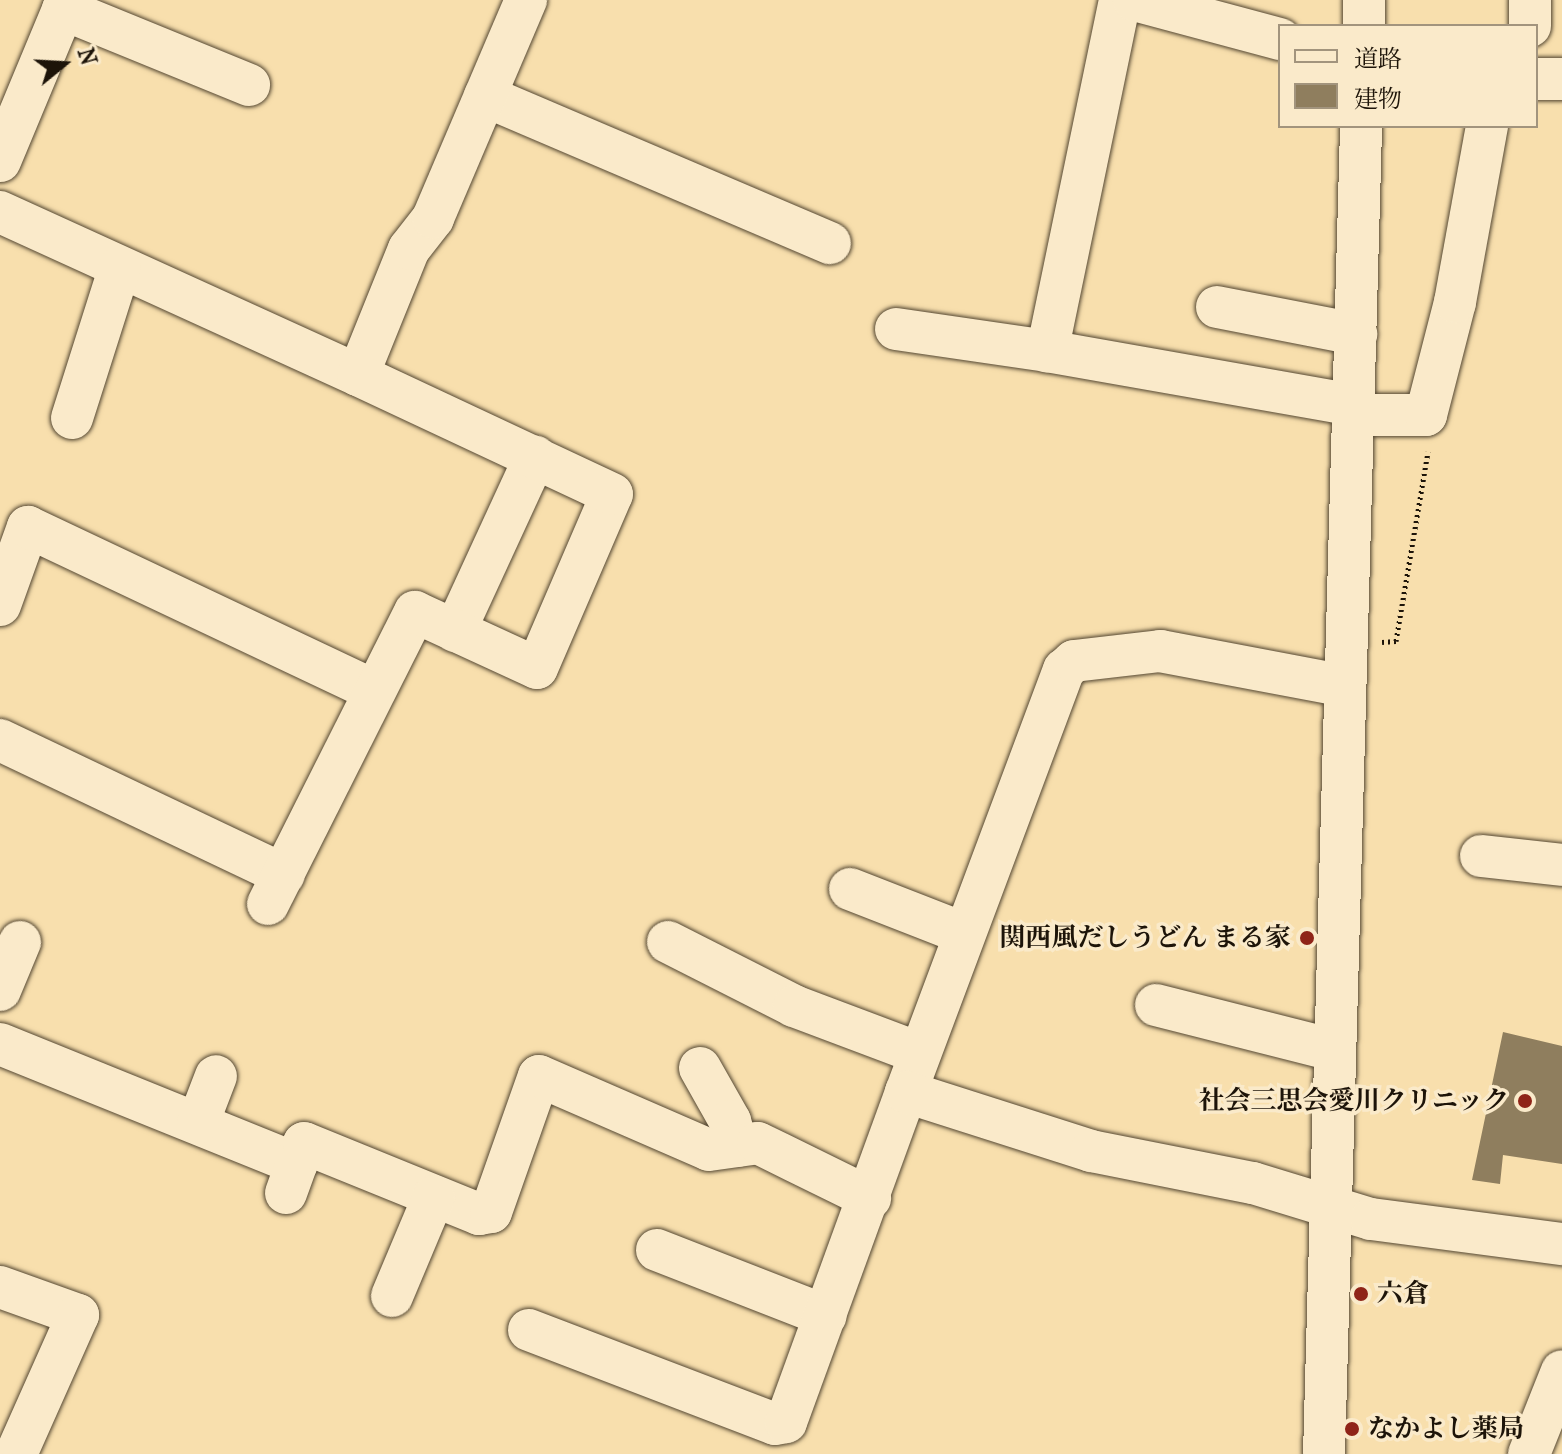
<!DOCTYPE html>
<html>
<head>
<meta charset="utf-8">
<style>
	body { margin:0 }
	#map { position:relative; width:1562px; height:1454px; overflow:hidden; background:#f8dfad; font-family:"IM FELL French Canon","Noto Serif JP",serif }
	div>[style] { position:absolute }
	[style*='--x'] { left:calc(var(--x)*1px); top:calc(var(--y)*1px); width:calc(var(--w)*1px); rotate:calc(var(--a)*1deg) }
	.building>* { inset:0; background:#8f7e5e }
	.path>* { height:5px; margin-top:-2.5px; transform-origin:0; background:repeating-linear-gradient(90deg,#1d1409 0 2px,transparent 0 6px) }
	.roads { filter:drop-shadow(0 0 2px #544732) drop-shadow(0 0 2px #544732) }
	.minor>* { height:42px; margin:-21px; padding:0 21px; transform-origin:21px; border-radius:21px; background:#faeaca }
	.dots>* { width:22px; height:22px; translate:-50% -50%; box-sizing:border-box; border:4px solid #faeaca; border-radius:50% }
	span { translate:-50% -50%; white-space:nowrap; text-align:center; line-height:1.15; -webkit-text-stroke:7px #faeaca; paint-order:stroke }
	.poi-label { font-size:26px; color:#1d1409; font-weight:700 }
	.right { translate:-100% -50%; text-align:right }
	.left { translate:0 -50%; text-align:left }
	.legend { position:absolute; left:1278px; top:24px; width:260px; height:104px; box-sizing:border-box; background:#faeaca; border:2px solid #a2947d; margin:0; padding:10px 14px; list-style:none; font-size:24px; color:#1d1409 }
	.legend li { display:flex; align-items:center; gap:16px; height:40px }
	.legend b { width:40px; border:2px solid #a2947d }
	.north { position:absolute; left:24px; top:24px; width:80px; height:80px; -webkit-text-stroke:6px #faeaca; paint-order:stroke; rotate:72deg; font-size:22px; font-weight:700; line-height:32px; text-align:center; color:#1d1409 }
	.north::after { content:''; display:block; margin:auto; width:28px; height:36px; background:#1d1409; clip-path:polygon(50% 0,100% 100%,50% 72%,0 100%) }
</style>
</head>
<body>
<div id="map">
	<div class="building">
		<div style="clip-path:polygon(1503px 1032px,1562px 1046px,1562px 1164px,1503px 1155px,1500px 1184px,1472px 1180px)"></div>
	</div>
	<div class="path">
		<div style="--x:1382;--y:642;--w:14;--a:-4"></div>
		<div style="--x:1396;--y:641;--w:192;--a:-80.4"></div>
	</div>
	<div class="roads">
		<div class="minor">
			<div style="--x:1120;--y:0;--w:359;--a:101.7"></div>
			<div style="--x:1047;--y:351;--w:312;--a:10"></div>
			<div style="--x:1134;--y:0;--w:151;--a:15"></div>
			<div style="--x:1530;--y:0;--w:26;--a:90"></div>
			<div style="--x:63;--y:9;--w:201;--a:22.2"></div>
			<div style="--x:1364;--y:26;--w:26;--a:-90"></div>
			<div style="--x:1536;--y:79;--w:26;--a:0"></div>
			<div style="--x:485;--y:96;--w:375;--a:23.1"></div>
			<div style="--x:0;--y:161;--w:174;--a:-67.4"></div>
			<div style="--x:0;--y:212;--w:393;--a:24.5"></div>
			<div style="--x:358;--y:375;--w:136;--a:-68"></div>
			<div style="--x:409;--y:249;--w:39;--a:-52"></div>
			<div style="--x:433;--y:218;--w:237;--a:-66.9"></div>
			<div style="--x:1217;--y:307;--w:142;--a:11"></div>
			<div style="--x:896;--y:329;--w:153;--a:8.3"></div>
			<div style="--x:1354;--y:415;--w:72;--a:0"></div>
			<div style="--x:1426;--y:415;--w:117;--a:-75.6"></div>
			<div style="--x:1455;--y:302;--w:179;--a:-79.7"></div>
			<div style="--x:72;--y:418;--w:158;--a:-72.4"></div>
			<div style="--x:0;--y:605;--w:83;--a:-70.3"></div>
			<div style="--x:28;--y:527;--w:382;--a:25.3"></div>
			<div style="--x:455;--y:631;--w:192;--a:-65.3"></div>
			<div style="--x:0;--y:740;--w:314;--a:25.4"></div>
			<div style="--x:1481;--y:856;--w:81;--a:6.3"></div>
			<div style="--x:850;--y:889;--w:121;--a:21.3"></div>
			<div style="--x:268;--y:904;--w:327;--a:-63.3"></div>
			<div style="--x:415;--y:612;--w:134;--a:24.7"></div>
			<div style="--x:537;--y:668;--w:189;--a:-66.7"></div>
			<div style="--x:612;--y:494;--w:280;--a:-154.9"></div>
			<div style="--x:668;--y:942;--w:141;--a:26.9"></div>
			<div style="--x:794;--y:1006;--w:134;--a:20.6"></div>
			<div style="--x:0;--y:990;--w:52;--a:-67.4"></div>
			<div style="--x:1156;--y:1005;--w:184;--a:14.2"></div>
			<div style="--x:0;--y:1044;--w:320;--a:22"></div>
			<div style="--x:700;--y:1068;--w:61;--a:60.5"></div>
			<div style="--x:730;--y:1121;--w:26;--a:74"></div>
			<div style="--x:906;--y:1092;--w:451;--a:-69.5"></div>
			<div style="--x:1064;--y:670;--w:13;--a:-42"></div>
			<div style="--x:1074;--y:661;--w:87;--a:-6.6"></div>
			<div style="--x:1160;--y:651;--w:188;--a:10.7"></div>
			<div style="--x:198;--y:1123;--w:50;--a:-69"></div>
			<div style="--x:286;--y:1193;--w:53;--a:-70.2"></div>
			<div style="--x:304;--y:1143;--w:189;--a:22.1"></div>
			<div style="--x:479;--y:1214;--w:12;--a:-9"></div>
			<div style="--x:491;--y:1212;--w:144;--a:-70.6"></div>
			<div style="--x:539;--y:1076;--w:185;--a:23.5"></div>
			<div style="--x:709;--y:1150;--w:49;--a:-8.1"></div>
			<div style="--x:758;--y:1143;--w:125;--a:26.2"></div>
			<div style="--x:657;--y:1250;--w:181;--a:21.3"></div>
			<div style="--x:0;--y:1287;--w:83;--a:19.7"></div>
			<div style="--x:78;--y:1315;--w:152;--a:114"></div>
			<div style="--x:392;--y:1296;--w:108;--a:-67.2"></div>
			<div style="--x:529;--y:1330;--w:263;--a:20.9"></div>
			<div style="--x:775;--y:1424;--w:11;--a:-10"></div>
			<div style="--x:786;--y:1422;--w:351;--a:-70"></div>
			<div style="--x:906;--y:1092;--w:194;--a:17.7"></div>
			<div style="--x:1091;--y:1151;--w:165;--a:11.2"></div>
			<div style="--x:1253;--y:1183;--w:123;--a:17"></div>
			<div style="--x:1371;--y:1219;--w:193;--a:7.5"></div>
			<div style="--x:1324;--y:1454;--w:1329;--a:-88.4"></div>
			<div style="--x:1529;--y:1454;--w:89;--a:-68.3"></div>
		</div>
	</div>
	<div class="dots">
		<div style="left:1307px;top:938px;background:#8f2418"></div>
		<div style="left:1525px;top:1101px;background:#8f2418"></div>
		<div style="left:1361px;top:1294px;background:#8f2418"></div>
		<div style="left:1352px;top:1429px;background:#8f2418"></div>
	</div>
	<div class="poi-label">
		<span class="right" style="left:1291px;top:938px">関西風だしうどん まる家</span>
		<span class="right" style="left:1509px;top:1101px">社会三思会愛川クリニック</span>
		<span class="left" style="left:1377px;top:1294px">六倉</span>
		<span class="left" style="left:1368px;top:1429px">なかよし薬局</span>
	</div>
	<ul class="legend">
	<li><b style="height:10px;background:#faeaca"></b>道路</li>
	<li><b style="height:22px;background:#8f7e5e"></b>建物</li>
	</ul>
	<div class="north">N</div>
</div>
</body>
</html>
